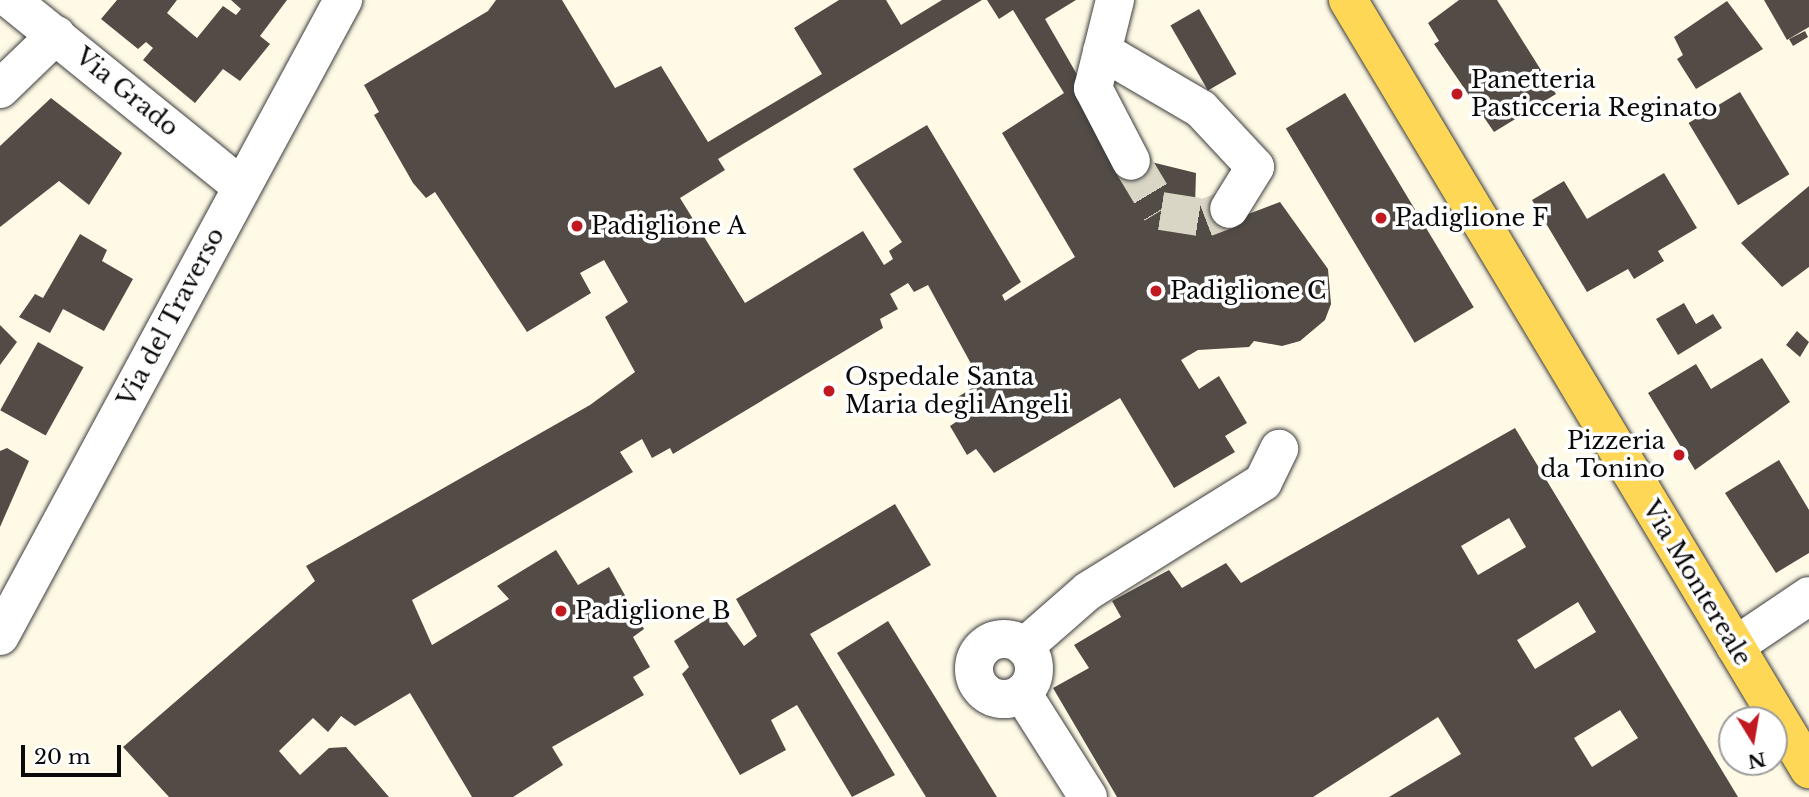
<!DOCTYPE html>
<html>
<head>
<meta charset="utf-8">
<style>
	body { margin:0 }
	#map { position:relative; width:1809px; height:797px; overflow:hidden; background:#fffae6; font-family:"Libre Baskerville",serif }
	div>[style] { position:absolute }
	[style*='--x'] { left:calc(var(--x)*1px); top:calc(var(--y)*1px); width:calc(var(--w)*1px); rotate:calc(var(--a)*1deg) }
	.building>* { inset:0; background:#534b45; transform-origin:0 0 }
	.minor-tunnel>* { height:38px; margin-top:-19px; transform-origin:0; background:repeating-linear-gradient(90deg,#dad6c5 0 38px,transparent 0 57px) }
	.roads { filter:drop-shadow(0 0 2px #3d3d3d) drop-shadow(0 0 2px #3d3d3d) }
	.minor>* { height:38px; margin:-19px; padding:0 19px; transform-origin:19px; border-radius:19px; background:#fff }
	.minor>.ring { margin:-19px; padding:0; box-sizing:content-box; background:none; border:38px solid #fff; border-radius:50% }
	.major>* { height:38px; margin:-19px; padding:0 19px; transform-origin:19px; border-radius:19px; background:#ffd756 }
	.dots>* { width:19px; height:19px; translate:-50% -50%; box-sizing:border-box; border:4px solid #fff; border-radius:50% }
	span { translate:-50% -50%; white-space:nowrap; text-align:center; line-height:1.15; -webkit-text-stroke:7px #fff; paint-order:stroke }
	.poi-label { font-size:24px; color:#0a0a0a }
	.left { translate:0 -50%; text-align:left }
	.right { translate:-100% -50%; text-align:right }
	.street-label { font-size:24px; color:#0a0a0a }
	.north { position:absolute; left:1718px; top:706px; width:70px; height:70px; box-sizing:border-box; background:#fff; border:2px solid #9d9d9d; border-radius:50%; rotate:169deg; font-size:19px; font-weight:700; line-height:28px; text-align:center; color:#0a0a0a }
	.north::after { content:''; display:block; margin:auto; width:24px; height:32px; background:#c21920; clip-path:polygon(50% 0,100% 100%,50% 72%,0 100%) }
	.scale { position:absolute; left:21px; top:745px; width:100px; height:32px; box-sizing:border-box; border:4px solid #0a0a0a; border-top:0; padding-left:9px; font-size:21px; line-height:24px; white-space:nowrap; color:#0a0a0a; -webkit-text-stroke:5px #fff; paint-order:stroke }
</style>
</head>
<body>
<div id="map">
	<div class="building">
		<div style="clip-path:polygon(117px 0,177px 0,167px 13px,197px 38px,223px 6px,236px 15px,241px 9px,231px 0,287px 0,260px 36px,270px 44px,240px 81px,223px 69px,195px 103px,143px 60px,153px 48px,146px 42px,138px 49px,101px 19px)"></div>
		<div style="clip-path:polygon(496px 0,562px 0,615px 88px,661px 66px,708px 142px,822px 74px,794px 28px,839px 0,886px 0,901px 25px,942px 0,982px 0,718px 159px,725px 170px,680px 198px,745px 303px,863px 231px,884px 265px,893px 259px,889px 251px,902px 242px,853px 169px,927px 125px,1021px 282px,1002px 295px,1005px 301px,1075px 257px,1002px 133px,1064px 93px,1013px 10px,999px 19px,987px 0,1076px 0,1045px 19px,1128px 163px,1135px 158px,1196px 173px,1195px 207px,1202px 203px,1204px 210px,1229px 209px,1238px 218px,1280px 202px,1328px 269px,1331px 304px,1325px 320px,1300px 341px,1282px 346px,1254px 341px,1249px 347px,1198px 350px,1181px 360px,1199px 389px,1219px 376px,1247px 423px,1225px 436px,1235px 452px,1174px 488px,1120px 398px,994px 473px,976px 449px,967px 455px,950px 426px,959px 420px,949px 403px,981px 382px,928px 285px,914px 292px,908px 283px,890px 294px,898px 309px,880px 319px,883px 328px,673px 454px,670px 448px,652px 458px,642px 439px,620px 452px,633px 472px,412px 600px,432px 645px,509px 599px,497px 586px,556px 550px,578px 585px,609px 567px,644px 629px,633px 637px,650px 667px,633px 677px,644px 695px,552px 747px,563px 765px,513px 797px,472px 797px,410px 693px,355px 726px,341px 716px,328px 732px,313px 718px,279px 751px,300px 775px,329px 748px,346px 747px,389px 797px,169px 797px,123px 747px,315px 581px,306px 566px,590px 405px,635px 372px,605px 317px,628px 302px,604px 260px,580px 273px,591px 293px,527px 332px,435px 192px,426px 198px,413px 183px,374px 115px,379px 112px,364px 85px,488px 11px)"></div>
		<div style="clip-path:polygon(1459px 0,1497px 0,1556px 94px,1494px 132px,1434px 44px,1439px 41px,1428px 23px)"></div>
		<div style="clip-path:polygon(1764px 0,1809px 0,1809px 27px,1787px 40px)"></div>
		<div style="clip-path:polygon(1727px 1px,1763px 49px,1696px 89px,1677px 59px,1683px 55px,1674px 37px)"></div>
		<div style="left:1199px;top:9px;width:75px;height:33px;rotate:60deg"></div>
		<div style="clip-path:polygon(1805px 31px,1808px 37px,1793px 46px,1789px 39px)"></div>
		<div style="left:1740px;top:92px;width:96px;height:60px;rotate:59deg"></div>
		<div style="left:1345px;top:93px;width:250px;height:69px;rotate:59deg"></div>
		<div style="clip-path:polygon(51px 98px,122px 153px,89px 205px,59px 181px,0 227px,0 146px)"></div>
		<div style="clip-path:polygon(1664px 173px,1697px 228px,1658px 251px,1664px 261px,1634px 279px,1628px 269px,1587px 292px,1532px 200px,1564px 181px,1587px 219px)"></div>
		<div style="clip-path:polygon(1809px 186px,1809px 267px,1782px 287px,1741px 243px)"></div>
		<div style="clip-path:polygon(80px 234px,107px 250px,102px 261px,133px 279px,104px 331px,63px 309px,50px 333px,19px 317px,35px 294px,43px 298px)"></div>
		<div style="clip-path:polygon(1684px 303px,1696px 324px,1713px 314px,1722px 328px,1678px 355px,1656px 319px)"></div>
		<div style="clip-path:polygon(0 325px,17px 342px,0 365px)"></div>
		<div style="clip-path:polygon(1797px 331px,1809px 342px,1800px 357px,1786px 345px)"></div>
		<div style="left:38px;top:342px;width:52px;height:78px;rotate:29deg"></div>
		<div style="clip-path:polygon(1762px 358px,1790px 402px,1695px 470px,1648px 393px,1696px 364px,1711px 389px)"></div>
		<div style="clip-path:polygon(evenodd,1515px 428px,1738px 797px,1389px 797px,1461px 754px,1438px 717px,1313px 797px,1117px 797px,1053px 688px,1089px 668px,1074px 645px,1121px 617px,1112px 601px,1169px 570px,1182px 588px,1226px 563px,1241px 583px,1515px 428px,1509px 518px,1526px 547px,1478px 575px,1461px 546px,1509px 518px,1515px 428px,1578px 602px,1596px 632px,1535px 669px,1517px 640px,1578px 602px,1515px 428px,1620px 710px,1638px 738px,1592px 767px,1574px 738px,1620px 710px)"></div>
		<div style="clip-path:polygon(7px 448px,29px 461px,0 527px,0 451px)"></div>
		<div style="clip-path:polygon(1779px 460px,1809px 510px,1809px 553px,1776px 573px,1725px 493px)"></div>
		<div style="clip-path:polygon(895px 504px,931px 565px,810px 634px,895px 775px,852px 797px,797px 705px,771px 720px,786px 750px,740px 775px,682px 674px,689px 667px,674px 641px,719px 611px,744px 646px,757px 636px,736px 599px)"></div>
		<div style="clip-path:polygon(888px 621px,997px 797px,926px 797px,837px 653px)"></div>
	</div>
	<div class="minor-tunnel">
		<div style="--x:1131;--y:161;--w:58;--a:59"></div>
		<div style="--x:1161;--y:211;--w:45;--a:9"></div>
		<div style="--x:1205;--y:218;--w:26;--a:-21"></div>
	</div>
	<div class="roads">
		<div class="minor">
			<div style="--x:11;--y:0;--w:296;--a:39"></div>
			<div style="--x:1115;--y:0;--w:91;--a:104"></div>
			<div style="--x:1093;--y:88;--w:82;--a:62.5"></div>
			<div style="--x:1102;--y:51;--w:115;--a:30.4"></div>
			<div style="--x:1201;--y:109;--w:79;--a:47"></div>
			<div style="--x:1255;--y:167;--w:49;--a:121.8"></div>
			<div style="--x:0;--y:89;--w:78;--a:-44"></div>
			<div style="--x:0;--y:636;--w:723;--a:-61.66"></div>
			<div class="ring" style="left:974px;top:639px;width:22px;height:22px"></div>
			<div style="--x:1735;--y:646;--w:89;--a:-34"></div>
			<div style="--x:1024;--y:647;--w:85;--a:-41.2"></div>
			<div style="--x:1088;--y:591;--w:206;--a:-31.9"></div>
			<div style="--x:1263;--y:482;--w:37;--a:-64"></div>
			<div style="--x:1022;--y:693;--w:123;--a:57.6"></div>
		</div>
		<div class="major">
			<div style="--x:1348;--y:0;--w:897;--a:59.06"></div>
		</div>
	</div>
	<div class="dots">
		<div style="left:1457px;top:94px;background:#c21920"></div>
		<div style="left:1381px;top:218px;background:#c21920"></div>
		<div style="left:577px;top:226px;background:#c21920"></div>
		<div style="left:1156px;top:291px;background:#c21920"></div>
		<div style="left:829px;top:391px;background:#c21920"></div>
		<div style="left:1679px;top:455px;background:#c21920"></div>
		<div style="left:561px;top:611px;background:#c21920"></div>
	</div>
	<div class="poi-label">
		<span class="left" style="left:1471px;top:94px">Panetteria<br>Pasticceria Reginato</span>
		<span class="left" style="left:1395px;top:218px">Padiglione F</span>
		<span class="left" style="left:591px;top:226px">Padiglione A</span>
		<span class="left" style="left:1170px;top:291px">Padiglione C</span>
		<span class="left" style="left:845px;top:391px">Ospedale Santa<br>Maria degli Angeli</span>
		<span class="right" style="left:1665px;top:455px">Pizzeria<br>da Tonino</span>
		<span class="left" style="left:575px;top:611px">Padiglione B</span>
	</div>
	<div class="street-label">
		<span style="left:127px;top:92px;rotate:39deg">Via Grado</span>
		<span style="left:171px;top:317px;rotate:-62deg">Via del Traverso</span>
		<span style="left:1697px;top:583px;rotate:59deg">Via Montereale</span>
	</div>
	<div class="north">N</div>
	<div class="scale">20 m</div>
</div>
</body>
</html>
